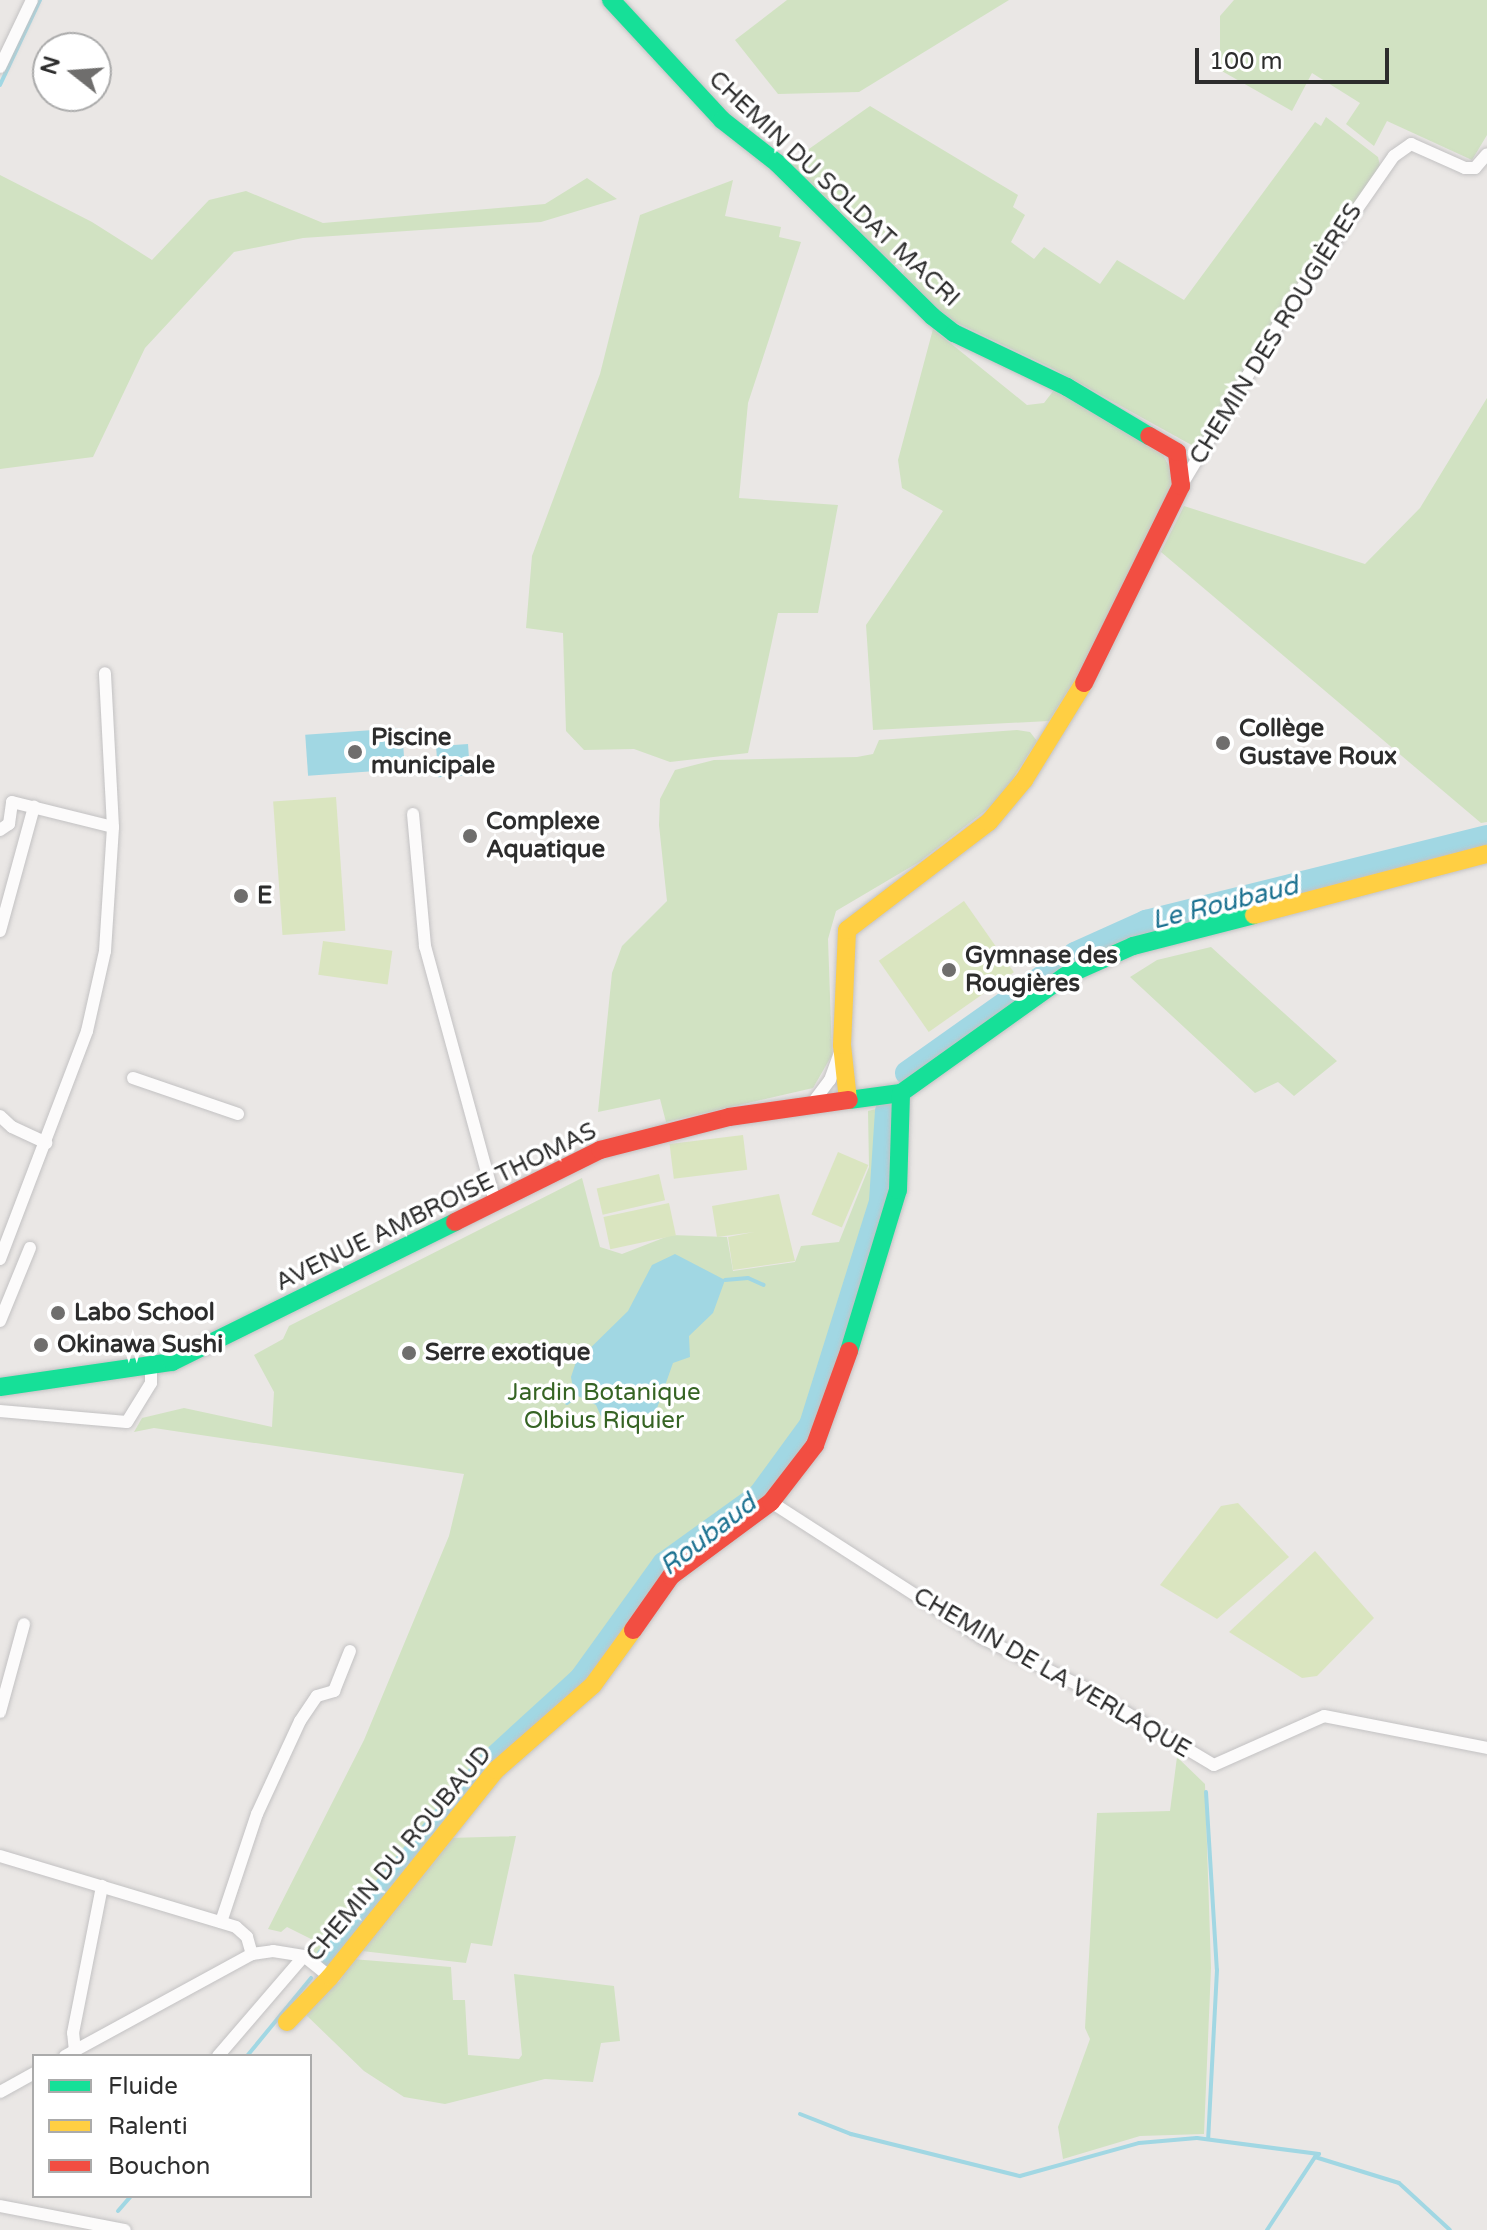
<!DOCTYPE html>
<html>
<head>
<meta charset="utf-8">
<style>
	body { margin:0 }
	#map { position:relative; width:1487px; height:2230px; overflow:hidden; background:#eae7e5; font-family:"Varela Round",sans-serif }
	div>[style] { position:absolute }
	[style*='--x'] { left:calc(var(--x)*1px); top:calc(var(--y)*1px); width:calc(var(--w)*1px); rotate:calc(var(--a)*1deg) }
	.green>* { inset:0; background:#d1e2c2 }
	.pitch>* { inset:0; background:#dae5c0; transform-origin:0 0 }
	.water>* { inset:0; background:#a1d7e3; transform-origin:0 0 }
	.stream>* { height:4px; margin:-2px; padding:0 2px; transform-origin:2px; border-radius:2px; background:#a1d7e3 }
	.river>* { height:24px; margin:-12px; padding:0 12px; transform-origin:12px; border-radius:12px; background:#a1d7e3 }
	.roads { filter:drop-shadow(0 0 2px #c3c2c3) drop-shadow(0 0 2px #c3c2c3) }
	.street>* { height:12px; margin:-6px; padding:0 6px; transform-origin:6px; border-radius:6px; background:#fcfbfb }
	.fast>* { height:18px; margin:-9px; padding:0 9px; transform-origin:9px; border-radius:9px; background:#16e098 }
	.slow>* { height:18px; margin:-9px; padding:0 9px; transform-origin:9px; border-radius:9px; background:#ffcf43 }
	.jam>* { height:18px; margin:-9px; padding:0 9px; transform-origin:9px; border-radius:9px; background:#f24e42 }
	.dots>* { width:22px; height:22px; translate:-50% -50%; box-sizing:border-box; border:4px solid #fff; border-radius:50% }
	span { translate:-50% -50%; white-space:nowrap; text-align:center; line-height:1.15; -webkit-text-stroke:7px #fff; paint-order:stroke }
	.street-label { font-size:24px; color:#2d2d2d }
	.poi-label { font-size:24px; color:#2d2d2d; font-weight:700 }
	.left { translate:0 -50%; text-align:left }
	.park-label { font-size:24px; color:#366424 }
	.water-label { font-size:26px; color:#1d7291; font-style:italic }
	.legend { position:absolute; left:32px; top:2054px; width:280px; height:144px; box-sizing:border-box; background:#fff; border:2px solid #ababab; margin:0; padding:10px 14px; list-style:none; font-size:24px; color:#2d2d2d }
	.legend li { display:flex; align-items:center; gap:16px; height:40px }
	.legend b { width:40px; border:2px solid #ababab }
	.north { position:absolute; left:32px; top:32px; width:80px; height:80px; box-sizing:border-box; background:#fff; border:2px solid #ababab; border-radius:50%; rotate:287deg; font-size:22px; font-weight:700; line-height:32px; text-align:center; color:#2d2d2d }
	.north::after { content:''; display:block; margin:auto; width:28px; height:36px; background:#6f6e6d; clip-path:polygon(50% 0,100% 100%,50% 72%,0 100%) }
	.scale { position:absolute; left:1195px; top:48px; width:194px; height:36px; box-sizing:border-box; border:4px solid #2d2d2d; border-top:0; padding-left:10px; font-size:24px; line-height:28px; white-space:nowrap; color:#2d2d2d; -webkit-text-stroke:6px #fff; paint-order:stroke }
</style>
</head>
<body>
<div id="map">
	<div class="green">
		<div style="clip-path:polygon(787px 0,1009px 0,859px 92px,778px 94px,735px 40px)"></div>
		<div style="clip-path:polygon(1234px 0,1487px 0,1487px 135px,1472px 160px,1387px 121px,1374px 146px,1346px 124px,1360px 103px,1312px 73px,1292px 111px,1220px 70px,1220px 16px)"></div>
		<div style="clip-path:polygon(870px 106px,1018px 195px,1013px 207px,1025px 215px,1011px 242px,1034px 259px,1044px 247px,1100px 284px,1117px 260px,1184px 300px,1315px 122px,1321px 126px,1326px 117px,1378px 157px,1380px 166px,1197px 448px,1052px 368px,955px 322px,899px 281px,905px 270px,898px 264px,890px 270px,789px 163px)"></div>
		<div style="clip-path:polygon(0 175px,92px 222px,152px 260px,209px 200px,246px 191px,323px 223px,545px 204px,587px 178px,617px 199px,541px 222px,303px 238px,234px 252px,145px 348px,93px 457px,0 469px)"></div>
		<div style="clip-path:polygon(733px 180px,725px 216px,781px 227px,779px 237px,801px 242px,748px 403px,739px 498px,838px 505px,818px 613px,778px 613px,748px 753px,670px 762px,634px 749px,584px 750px,566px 731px,563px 633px,526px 628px,532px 556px,600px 374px,640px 215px)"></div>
		<div style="clip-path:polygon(933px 329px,1027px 405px,1044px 403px,1054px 390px,1163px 455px,1171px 470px,1172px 483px,1099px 641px,1049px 721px,873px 730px,866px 625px,943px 511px,902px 488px,898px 460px)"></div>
		<div style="clip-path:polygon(1487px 398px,1487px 822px,1481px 823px,1161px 552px,1184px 506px,1365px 564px,1420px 508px)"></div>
		<div style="clip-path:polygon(1017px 730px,1030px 732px,1037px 741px,999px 800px,919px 862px,836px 911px,828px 939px,832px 1055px,813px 1088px,666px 1122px,660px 1099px,598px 1112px,612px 973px,622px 946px,667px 901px,659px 825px,660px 799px,675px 770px,714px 760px,857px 757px,873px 754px,879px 740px)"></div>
		<div style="clip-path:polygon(1211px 947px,1337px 1061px,1294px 1096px,1278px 1082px,1255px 1093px,1130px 977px,1157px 960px)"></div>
		<div style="clip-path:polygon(880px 1108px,874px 1192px,810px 1411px,791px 1439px,755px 1487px,645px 1574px,576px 1673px,482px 1756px,318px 1960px,309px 1950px,311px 1939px,287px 1927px,281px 1932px,268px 1929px,364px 1740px,449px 1536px,464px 1474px,154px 1428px,134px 1432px,142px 1418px,184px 1408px,272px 1427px,274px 1392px,254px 1355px,283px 1339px,289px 1326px,582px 1178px,600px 1247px,622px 1254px,671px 1235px,727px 1237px,733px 1271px,795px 1262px,801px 1246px,839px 1242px,869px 1167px,868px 1111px)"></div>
		<div style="clip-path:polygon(1177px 1757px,1205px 1784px,1211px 1968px,1204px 2134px,1140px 2136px,1063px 2159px,1058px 2127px,1090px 2039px,1085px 2028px,1097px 1813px,1170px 1811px)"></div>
		<div style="clip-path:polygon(516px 1836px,492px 1946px,471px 1943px,466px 1963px,362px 1951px,450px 1838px)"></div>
		<div style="clip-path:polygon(352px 1959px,451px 1967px,453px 2000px,465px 2000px,468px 2055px,519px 2059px,522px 2055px,514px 1974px,614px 1986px,620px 2041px,601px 2043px,593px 2082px,545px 2079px,445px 2104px,404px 2097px,364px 2071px,302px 2011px,340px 1981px)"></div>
	</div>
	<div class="pitch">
		<div style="left:336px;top:797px;width:134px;height:63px;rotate:86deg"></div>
		<div style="left:964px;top:901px;width:87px;height:104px;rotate:55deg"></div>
		<div style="left:323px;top:941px;width:70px;height:34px;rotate:8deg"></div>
		<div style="left:743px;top:1135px;width:35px;height:74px;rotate:83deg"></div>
		<div style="left:838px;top:1152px;width:33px;height:68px;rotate:23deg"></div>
		<div style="left:659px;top:1174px;width:27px;height:64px;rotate:77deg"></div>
		<div style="clip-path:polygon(779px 1194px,795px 1261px,733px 1270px,728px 1237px,754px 1232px,717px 1237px,712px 1206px)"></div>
		<div style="left:669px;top:1203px;width:33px;height:67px;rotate:78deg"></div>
		<div style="clip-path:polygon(1238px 1503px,1289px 1557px,1217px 1619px,1160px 1585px,1221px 1506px)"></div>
		<div style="clip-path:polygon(1315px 1551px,1374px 1618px,1317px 1676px,1302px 1678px,1229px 1632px)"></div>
	</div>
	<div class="water">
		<div style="left:402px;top:728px;width:41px;height:97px;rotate:86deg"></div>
		<div style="left:468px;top:744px;width:31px;height:32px;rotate:86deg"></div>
		<div style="clip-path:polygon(675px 1254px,725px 1280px,713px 1313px,689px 1336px,690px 1357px,673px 1363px,656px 1411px,618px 1423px,603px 1421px,596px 1405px,574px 1394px,571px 1377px,576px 1362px,628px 1311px,652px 1265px)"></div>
	</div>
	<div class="stream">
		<div style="--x:0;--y:85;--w:94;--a:-64.8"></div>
		<div style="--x:725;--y:1280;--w:23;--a:-5"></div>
		<div style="--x:748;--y:1278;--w:17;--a:24"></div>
		<div style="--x:567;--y:1403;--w:11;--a:-38"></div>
		<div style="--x:1206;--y:1792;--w:178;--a:86.5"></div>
		<div style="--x:1217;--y:1970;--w:169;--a:93"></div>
		<div style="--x:247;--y:2056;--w:101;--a:-50.6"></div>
		<div style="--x:800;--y:2114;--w:55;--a:21.4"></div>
		<div style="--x:851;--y:2134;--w:174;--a:14"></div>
		<div style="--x:1020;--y:2176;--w:123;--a:-15.5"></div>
		<div style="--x:1139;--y:2143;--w:58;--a:-4.9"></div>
		<div style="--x:1197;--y:2138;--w:123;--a:7.5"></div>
		<div style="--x:1319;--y:2154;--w:5;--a:143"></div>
		<div style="--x:1315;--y:2157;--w:88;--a:17.2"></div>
		<div style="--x:1399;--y:2183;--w:69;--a:42.7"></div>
		<div style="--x:118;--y:2211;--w:20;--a:-49"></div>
		<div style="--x:1267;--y:2230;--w:87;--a:-56.7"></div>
	</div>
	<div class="river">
		<div style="--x:907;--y:1073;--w:206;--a:-35.3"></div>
		<div style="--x:1075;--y:954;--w:78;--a:-24.3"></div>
		<div style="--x:1146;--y:922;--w:351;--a:-14"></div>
		<div style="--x:327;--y:1959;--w:256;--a:-50.4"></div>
		<div style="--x:490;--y:1762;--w:123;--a:-42.4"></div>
		<div style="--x:581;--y:1679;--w:142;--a:-54.2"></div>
		<div style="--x:664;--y:1564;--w:118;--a:-35.7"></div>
		<div style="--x:760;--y:1495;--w:87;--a:-53.9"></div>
		<div style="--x:811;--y:1425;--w:235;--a:-72.6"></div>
		<div style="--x:881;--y:1201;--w:90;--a:-86.2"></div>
	</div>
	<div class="roads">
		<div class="street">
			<div style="--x:0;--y:67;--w:74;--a:-64.5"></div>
			<div style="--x:1181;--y:486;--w:213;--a:-58.9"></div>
			<div style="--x:1291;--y:304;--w:180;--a:-55.2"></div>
			<div style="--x:1394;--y:156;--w:21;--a:-35"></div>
			<div style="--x:1411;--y:144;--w:59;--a:24"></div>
			<div style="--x:1465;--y:168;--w:10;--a:0"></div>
			<div style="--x:1475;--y:168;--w:18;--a:-49"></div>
			<div style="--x:413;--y:814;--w:133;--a:84.8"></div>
			<div style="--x:425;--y:946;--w:262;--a:74.7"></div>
			<div style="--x:0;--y:830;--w:11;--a:-34"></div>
			<div style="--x:9;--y:824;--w:22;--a:-82"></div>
			<div style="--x:12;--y:802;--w:104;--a:13.9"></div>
			<div style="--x:0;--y:931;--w:129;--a:-74.7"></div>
			<div style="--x:133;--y:1078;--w:111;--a:18.9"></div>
			<div style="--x:811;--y:1105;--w:31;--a:-53"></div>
			<div style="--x:830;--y:1080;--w:30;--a:-70"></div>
			<div style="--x:0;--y:1116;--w:16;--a:43"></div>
			<div style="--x:12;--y:1127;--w:38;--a:25"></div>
			<div style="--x:0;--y:1259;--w:244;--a:-69.1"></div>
			<div style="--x:87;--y:1031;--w:82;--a:-77.3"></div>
			<div style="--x:105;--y:951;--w:124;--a:-86.3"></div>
			<div style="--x:113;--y:827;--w:154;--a:-93"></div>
			<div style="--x:0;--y:1321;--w:79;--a:-67.7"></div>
			<div style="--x:0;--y:1411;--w:127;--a:5"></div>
			<div style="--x:127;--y:1422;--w:46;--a:-58.4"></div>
			<div style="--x:151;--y:1383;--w:16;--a:-90"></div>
			<div style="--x:771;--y:1502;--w:251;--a:32.8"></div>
			<div style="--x:982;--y:1638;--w:112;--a:25.9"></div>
			<div style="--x:1083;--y:1687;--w:152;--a:30.8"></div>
			<div style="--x:1214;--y:1765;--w:120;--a:-24"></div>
			<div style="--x:1324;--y:1716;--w:166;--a:11.1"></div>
			<div style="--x:0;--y:1712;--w:91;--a:-74.7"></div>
			<div style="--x:0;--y:1856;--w:246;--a:16.7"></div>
			<div style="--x:236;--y:1927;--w:15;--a:42"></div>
			<div style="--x:247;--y:1937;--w:18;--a:74"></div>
			<div style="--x:221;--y:1922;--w:114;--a:-71.6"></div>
			<div style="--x:257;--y:1814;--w:102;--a:-65.2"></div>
			<div style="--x:300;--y:1721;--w:30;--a:-56"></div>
			<div style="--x:317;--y:1696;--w:18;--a:-16"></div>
			<div style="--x:334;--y:1691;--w:43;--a:-68.2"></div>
			<div style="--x:75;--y:2051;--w:18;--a:-96"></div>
			<div style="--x:73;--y:2033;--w:150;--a:-78.8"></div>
			<div style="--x:65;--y:2056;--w:213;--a:-28.6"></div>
			<div style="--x:252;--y:1954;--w:21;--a:-8"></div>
			<div style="--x:273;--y:1951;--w:31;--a:9"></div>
			<div style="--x:304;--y:1956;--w:33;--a:39"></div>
			<div style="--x:218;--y:2056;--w:132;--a:-49.3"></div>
			<div style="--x:0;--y:2092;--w:39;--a:-29"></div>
			<div style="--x:0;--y:2206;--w:127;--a:10.9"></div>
		</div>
		<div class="fast">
			<div style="--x:611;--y:0;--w:163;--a:47.2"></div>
			<div style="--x:722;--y:120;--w:70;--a:38"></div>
			<div style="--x:777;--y:163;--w:218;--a:44.6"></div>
			<div style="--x:932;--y:316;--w:28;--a:38"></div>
			<div style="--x:954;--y:333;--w:125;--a:25.5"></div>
			<div style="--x:1067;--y:387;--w:96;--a:30.9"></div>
			<div style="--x:849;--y:1100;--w:52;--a:-7.7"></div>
			<div style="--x:901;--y:1093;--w:201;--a:-35.5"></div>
			<div style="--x:1065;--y:976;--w:74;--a:-23.8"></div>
			<div style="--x:1133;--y:946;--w:125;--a:-14.4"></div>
			<div style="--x:849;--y:1351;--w:168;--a:-73.1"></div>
			<div style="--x:898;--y:1190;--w:97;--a:-88.2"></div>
			<div style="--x:0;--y:1387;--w:174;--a:-8.3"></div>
			<div style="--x:172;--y:1362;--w:316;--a:-26.3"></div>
		</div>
		<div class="slow">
			<div style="--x:1254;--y:915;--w:241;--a:-14.7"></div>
			<div style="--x:848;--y:1100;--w:55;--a:-96.2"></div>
			<div style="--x:842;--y:1045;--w:115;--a:-87.5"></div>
			<div style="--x:847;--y:930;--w:178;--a:-37.3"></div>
			<div style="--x:989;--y:822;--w:55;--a:-50.2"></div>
			<div style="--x:1024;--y:780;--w:114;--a:-58.3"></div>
			<div style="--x:287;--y:2022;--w:62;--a:-46.3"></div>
			<div style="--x:330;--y:1977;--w:265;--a:-51.3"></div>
			<div style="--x:496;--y:1770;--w:129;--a:-41.2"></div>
			<div style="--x:593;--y:1685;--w:68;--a:-54"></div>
		</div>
		<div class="jam">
			<div style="--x:1084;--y:683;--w:220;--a:-63.8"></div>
			<div style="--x:1181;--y:486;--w:34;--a:-97"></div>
			<div style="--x:1177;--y:452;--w:32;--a:-150"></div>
			<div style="--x:455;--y:1222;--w:162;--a:-26.4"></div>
			<div style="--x:600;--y:1150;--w:133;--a:-14.3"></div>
			<div style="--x:729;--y:1117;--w:121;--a:-8.1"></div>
			<div style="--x:633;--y:1630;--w:66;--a:-54.9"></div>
			<div style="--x:671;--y:1576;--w:124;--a:-36.5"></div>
			<div style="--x:771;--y:1502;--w:72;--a:-52.3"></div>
			<div style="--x:815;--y:1445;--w:100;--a:-70.1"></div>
		</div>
	</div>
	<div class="dots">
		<div style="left:1223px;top:743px;background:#6f6e6d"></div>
		<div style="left:355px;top:752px;background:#6f6e6d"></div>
		<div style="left:470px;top:836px;background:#6f6e6d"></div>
		<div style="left:241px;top:896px;background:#6f6e6d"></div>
		<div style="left:949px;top:970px;background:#6f6e6d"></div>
		<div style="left:58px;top:1313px;background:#6f6e6d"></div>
		<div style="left:41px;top:1345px;background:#6f6e6d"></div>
		<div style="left:409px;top:1353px;background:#6f6e6d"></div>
	</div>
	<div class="street-label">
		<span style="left:834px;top:189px;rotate:43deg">CHEMIN DU SOLDAT MACRI</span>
		<span style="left:1276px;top:334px;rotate:-58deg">CHEMIN DES ROUGIÈRES</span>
		<span style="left:436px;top:1207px;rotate:-26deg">AVENUE AMBROISE THOMAS</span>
		<span style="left:1052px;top:1673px;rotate:30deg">CHEMIN DE LA VERLAQUE</span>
		<span style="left:399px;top:1854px;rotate:-50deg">CHEMIN DU ROUBAUD</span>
	</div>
	<div class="poi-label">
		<span class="left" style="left:1239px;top:743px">Collège<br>Gustave Roux</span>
		<span class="left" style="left:371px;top:752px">Piscine<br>municipale</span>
		<span class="left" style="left:486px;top:836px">Complexe<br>Aquatique</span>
		<span class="left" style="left:257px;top:896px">E</span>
		<span class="left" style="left:965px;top:970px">Gymnase des<br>Rougières</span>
		<span class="left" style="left:74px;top:1313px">Labo School</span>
		<span class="left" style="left:57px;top:1345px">Okinawa Sushi</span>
		<span class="left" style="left:425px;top:1353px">Serre exotique</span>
	</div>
	<div class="park-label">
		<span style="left:604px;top:1407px">Jardin Botanique<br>Olbius Riquier</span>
	</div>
	<div class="water-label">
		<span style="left:1225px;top:903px;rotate:-14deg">Le Roubaud</span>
		<span style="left:708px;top:1535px;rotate:-38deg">Roubaud</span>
	</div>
	<ul class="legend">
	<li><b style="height:10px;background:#16e098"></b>Fluide</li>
	<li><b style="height:10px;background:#ffcf43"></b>Ralenti</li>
	<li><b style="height:10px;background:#f24e42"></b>Bouchon</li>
	</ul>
	<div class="north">N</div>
	<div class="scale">100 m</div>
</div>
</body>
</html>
